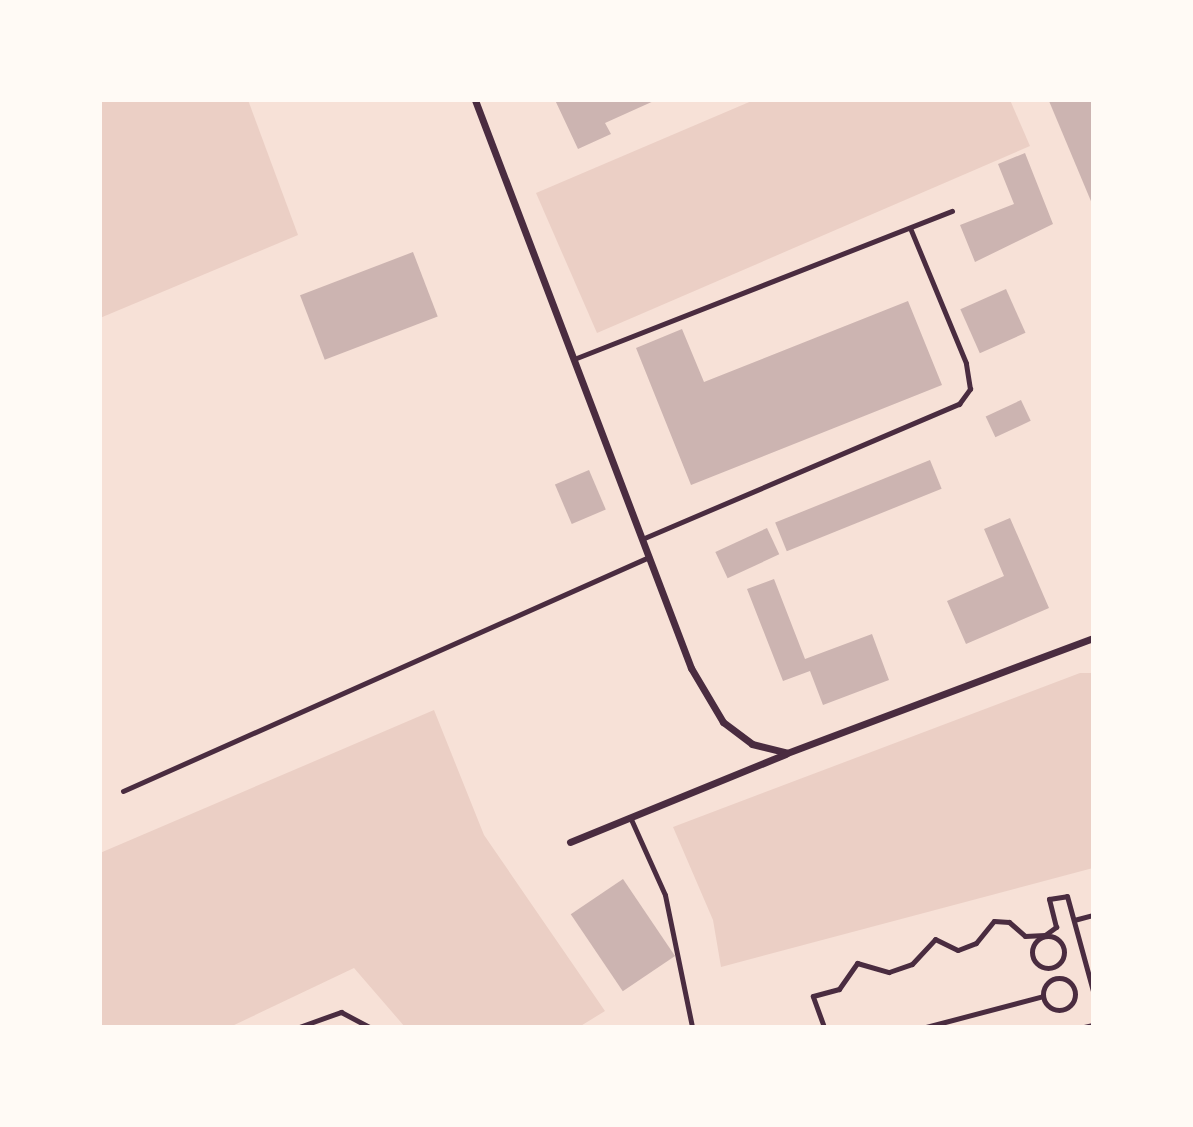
<!DOCTYPE html>
<html>
<head>
<meta charset="utf-8">
<style>
	body { margin:0 }
	#map { position:relative; width:1193px; height:1127px; overflow:hidden; background:#f7e1d7; font-family:"Open Sans",sans-serif }
	div>[style] { position:absolute }
	[style*='--x'] { left:calc(var(--x)*1px); top:calc(var(--y)*1px); width:calc(var(--w)*1px); rotate:calc(var(--a)*1deg) }
	.green>* { inset:0; background:#ebcfc5 }
	.building>* { inset:0; background:#ccb4b1; transform-origin:0 0 }
	.service>* { height:5px; margin:-2.5px; padding:0 2.5px; transform-origin:2.5px; border-radius:2.5px; background:#4a2c40 }
	.service>.ring { margin:-2.5px; padding:0; box-sizing:content-box; background:none; border:5px solid #4a2c40; border-radius:50% }
	.minor>* { height:7px; margin:-3.5px; padding:0 3.5px; transform-origin:3.5px; border-radius:3.5px; background:#4a2c40 }
	span { translate:-50% -50%; white-space:nowrap; text-align:center; line-height:1.15; -webkit-text-stroke:5px #fffaf5; paint-order:stroke }
	.frame { position:absolute; inset:0; border:102px solid #fffaf5; pointer-events:none }
</style>
</head>
<body>
<div id="map">
	<div class="green">
		<div style="clip-path:polygon(100px 100px,248px 100px,298px 235px,100px 318px)"></div>
		<div style="clip-path:polygon(754px 100px,1010px 100px,1030px 146px,597px 333px,536px 193px)"></div>
		<div style="clip-path:polygon(1080px 673px,1093px 673px,1093px 868px,721px 967px,713px 920px,673px 827px)"></div>
		<div style="clip-path:polygon(434px 710px,484px 835px,605px 1011px,579px 1027px,405px 1027px,354px 968px,230px 1027px,100px 1027px,100px 853px)"></div>
	</div>
	<div class="building">
		<div style="clip-path:polygon(555px 100px,656px 100px,605px 123px,611px 134px,578px 149px)"></div>
		<div style="clip-path:polygon(1052px 100px,1093px 100px,1093px 206px,1049px 101px)"></div>
		<div style="clip-path:polygon(1025px 153px,1053px 224px,975px 262px,960px 225px,1014px 204px,998px 164px)"></div>
		<div style="left:413px;top:252px;width:69px;height:121px;rotate:69deg"></div>
		<div style="left:1006px;top:289px;width:48px;height:50px;rotate:66deg"></div>
		<div style="clip-path:polygon(908px 301px,942px 385px,691px 485px,636px 348px,682px 329px,704px 382px)"></div>
		<div style="left:1021px;top:400px;width:23px;height:39px;rotate:65deg"></div>
		<div style="left:930px;top:460px;width:31px;height:167px;rotate:68deg"></div>
		<div style="left:589px;top:470px;width:43px;height:37px;rotate:67deg"></div>
		<div style="clip-path:polygon(1010px 518px,1049px 608px,966px 644px,947px 601px,1004px 576px,984px 529px)"></div>
		<div style="left:767px;top:528px;width:29px;height:57px;rotate:65deg"></div>
		<div style="clip-path:polygon(774px 579px,805px 659px,872px 634px,889px 680px,823px 705px,810px 671px,783px 681px,747px 589px)"></div>
		<div style="left:623px;top:879px;width:93px;height:63px;rotate:56deg"></div>
	</div>
	<div class="service">
		<div style="--x:574;--y:359;--w:406;--a:-21.4"></div>
		<div style="--x:642;--y:539;--w:345;--a:-23.1"></div>
		<div style="--x:959;--y:404;--w:19;--a:-54"></div>
		<div style="--x:970;--y:389;--w:26;--a:-99"></div>
		<div style="--x:966;--y:363;--w:146;--a:-112.5"></div>
		<div style="--x:123;--y:791;--w:576;--a:-23.98"></div>
		<div style="--x:630;--y:817;--w:85;--a:65.8"></div>
		<div style="--x:665;--y:895;--w:135;--a:78.4"></div>
		<div style="--x:1074;--y:920;--w:20;--a:-15"></div>
		<div class="ring" style="left:1032px;top:936px;width:27px;height:27px"></div>
		<div class="ring" style="left:1043px;top:978px;width:27px;height:27px"></div>
		<div style="--x:299;--y:1027;--w:45;--a:-19.7"></div>
		<div style="--x:341;--y:1012;--w:32;--a:28"></div>
		<div style="--x:824;--y:1027;--w:33;--a:-110"></div>
		<div style="--x:813;--y:996;--w:27;--a:-15"></div>
		<div style="--x:839;--y:989;--w:32;--a:-55"></div>
		<div style="--x:857;--y:963;--w:33;--a:16"></div>
		<div style="--x:889;--y:972;--w:24;--a:-19"></div>
		<div style="--x:912;--y:964;--w:34;--a:-47"></div>
		<div style="--x:935;--y:939;--w:25;--a:26"></div>
		<div style="--x:958;--y:950;--w:19;--a:-21"></div>
		<div style="--x:976;--y:943;--w:28;--a:-51"></div>
		<div style="--x:994;--y:921;--w:15;--a:4"></div>
		<div style="--x:1009;--y:922;--w:21;--a:41"></div>
		<div style="--x:1025;--y:936;--w:20;--a:-3"></div>
		<div style="--x:1045;--y:935;--w:14;--a:-36"></div>
		<div style="--x:1056;--y:927;--w:29;--a:-104"></div>
		<div style="--x:1049;--y:899;--w:18;--a:-9"></div>
		<div style="--x:1067;--y:896;--w:98;--a:74.7"></div>
		<div style="--x:926;--y:1027;--w:121;--a:-14.8"></div>
		<div style="--x:1084;--y:1027;--w:9;--a:-13"></div>
	</div>
	<div class="minor">
		<div style="--x:475;--y:100;--w:608;--a:69.18"></div>
		<div style="--x:691;--y:668;--w:63;--a:59.3"></div>
		<div style="--x:723;--y:722;--w:36;--a:37"></div>
		<div style="--x:752;--y:744;--w:36;--a:14"></div>
		<div style="--x:787;--y:753;--w:327;--a:-20.6"></div>
		<div style="--x:570;--y:842;--w:233;--a:-22.2"></div>
	</div>
	<div class="frame"></div>
</div>
</body>
</html>
